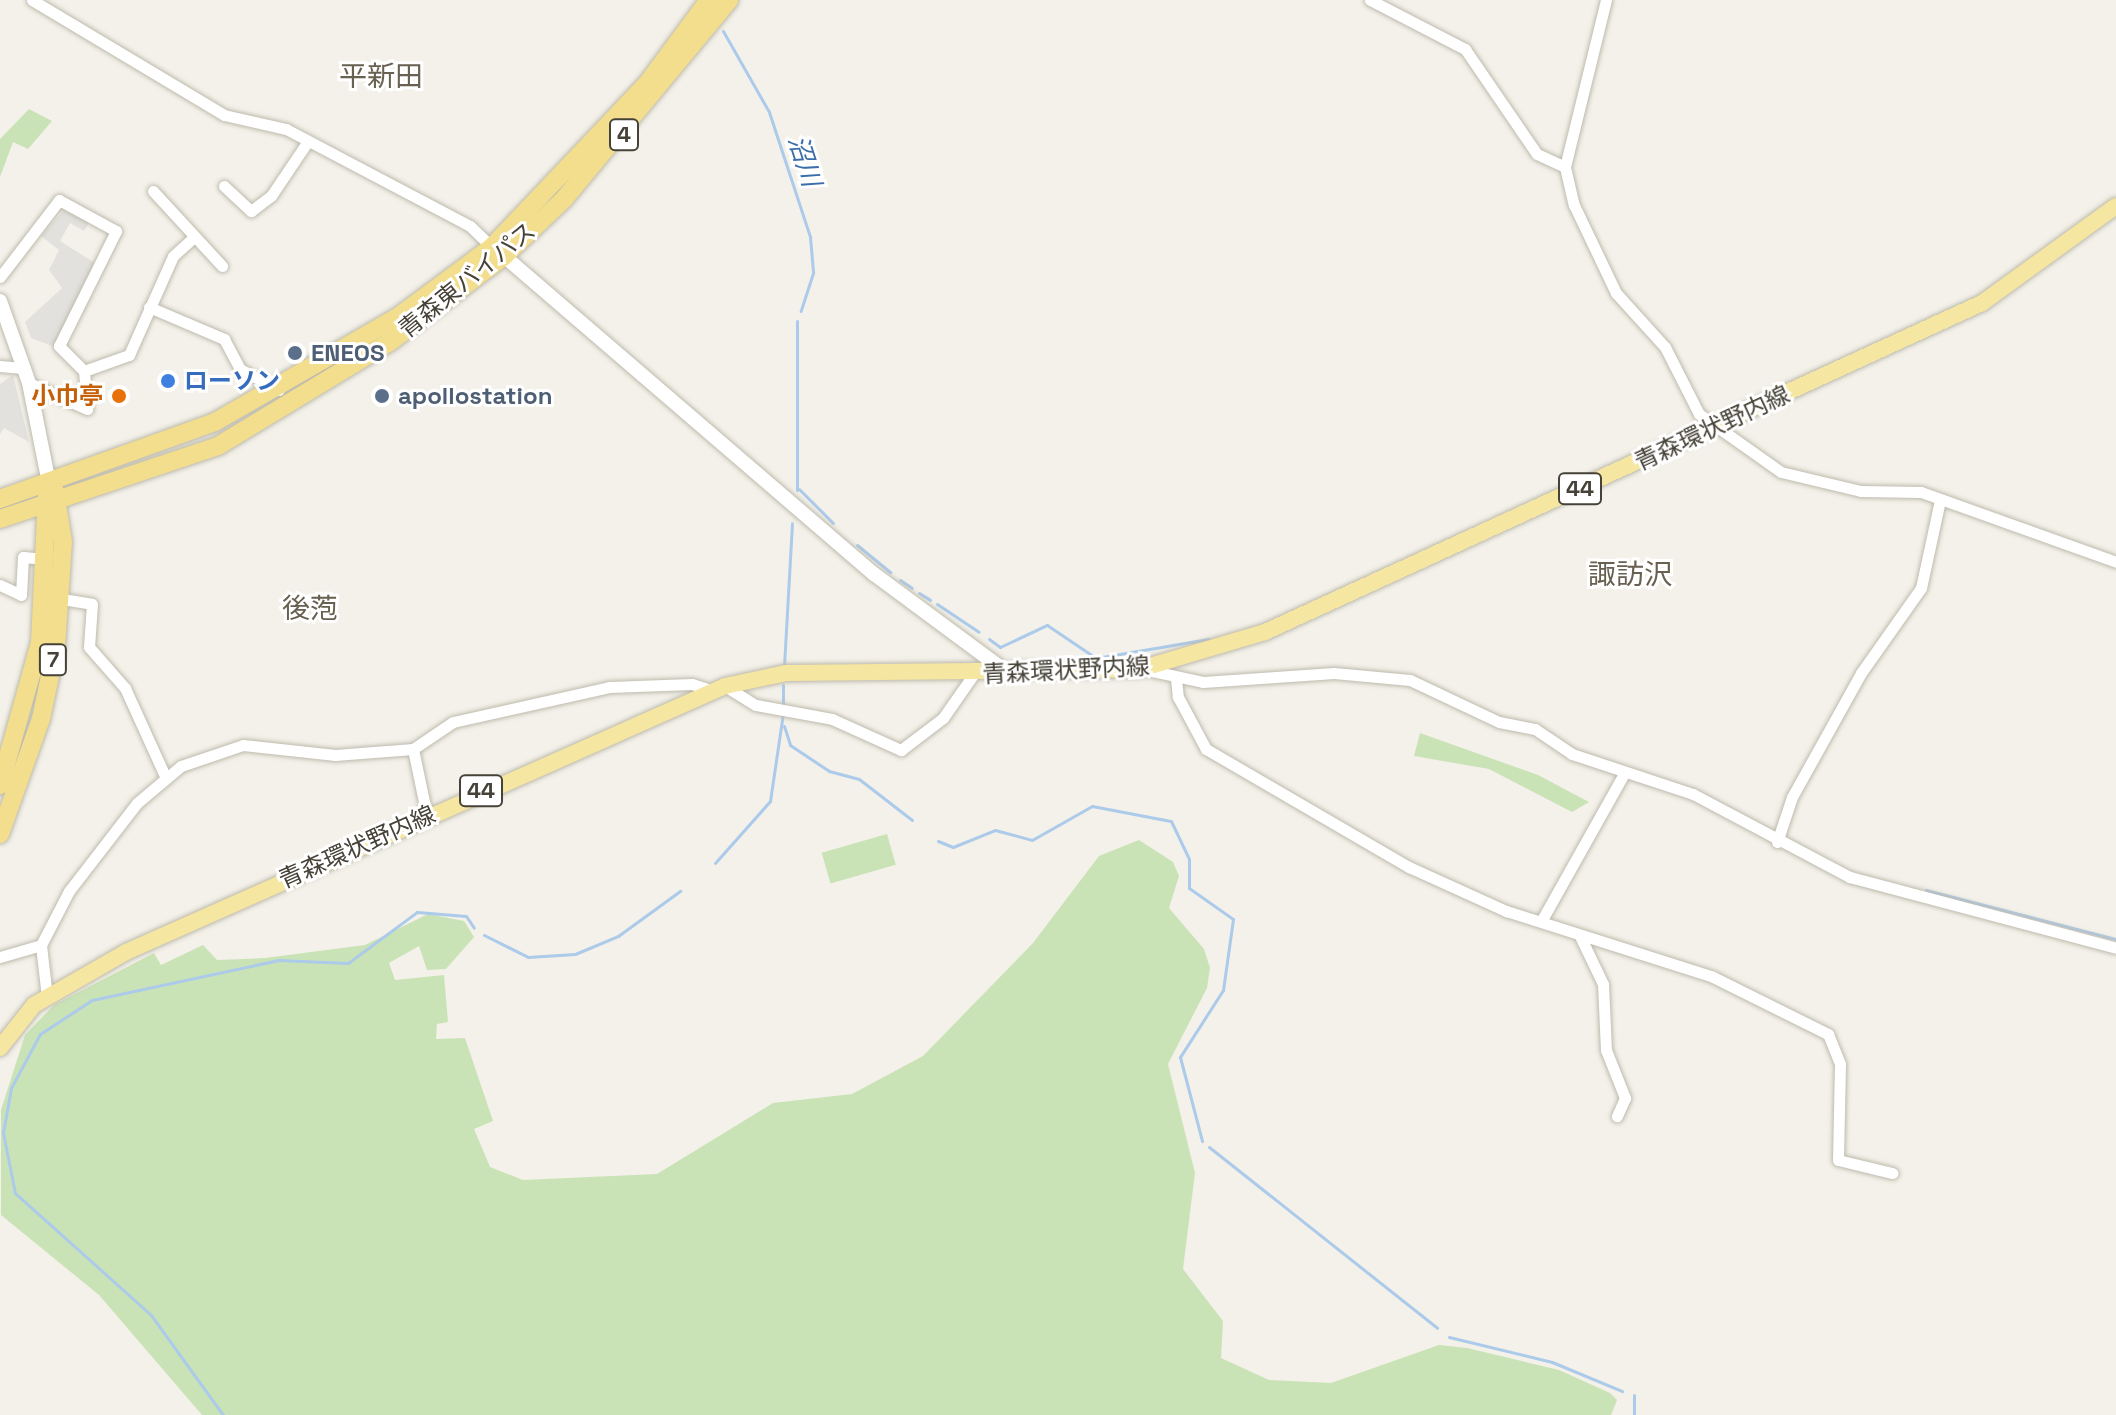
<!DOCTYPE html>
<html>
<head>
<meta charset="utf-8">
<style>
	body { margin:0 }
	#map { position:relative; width:2116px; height:1415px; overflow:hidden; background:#f3f1e9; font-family:"Space Grotesk","Noto Sans JP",sans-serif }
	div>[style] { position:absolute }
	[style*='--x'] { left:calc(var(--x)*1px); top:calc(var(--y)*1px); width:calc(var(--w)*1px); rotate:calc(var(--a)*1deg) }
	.green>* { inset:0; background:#cae3b6; transform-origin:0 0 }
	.parking>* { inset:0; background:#e2e1dd }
	.stream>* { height:3px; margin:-1.5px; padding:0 1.5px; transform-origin:1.5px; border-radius:1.5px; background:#accaea }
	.roads { filter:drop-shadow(0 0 2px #bebaad) drop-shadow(0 0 2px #bebaad) }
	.minor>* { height:11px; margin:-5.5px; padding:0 5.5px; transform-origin:5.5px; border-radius:5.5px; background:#fff }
	.tertiary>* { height:14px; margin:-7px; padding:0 7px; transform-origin:7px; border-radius:7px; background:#fff }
	.primary>* { height:16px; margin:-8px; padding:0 8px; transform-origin:8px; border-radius:8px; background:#f5e6a1 }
	.trunk>* { height:18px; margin:-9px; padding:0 9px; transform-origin:9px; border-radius:9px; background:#f2de8c }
	.dots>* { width:22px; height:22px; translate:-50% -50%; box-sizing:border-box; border:4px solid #fff; border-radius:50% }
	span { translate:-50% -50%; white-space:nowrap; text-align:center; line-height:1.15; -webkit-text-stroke:6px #fff; paint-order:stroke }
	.shield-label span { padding:2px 6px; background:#fff; border:2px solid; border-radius:6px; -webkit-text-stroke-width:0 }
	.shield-label { font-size:22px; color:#464238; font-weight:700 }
	.street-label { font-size:24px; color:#464238 }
	.service-label { font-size:24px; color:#4e5e75; font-weight:700 }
	.left { translate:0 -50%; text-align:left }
	.shop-label { font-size:24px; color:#366cbe; font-weight:700 }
	.food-label { font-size:24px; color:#c56008; font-weight:700 }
	.right { translate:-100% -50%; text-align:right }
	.water-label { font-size:26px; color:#3b6ea8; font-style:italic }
	.quarter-label { font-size:28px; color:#686151 }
</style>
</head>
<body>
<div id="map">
	<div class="green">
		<div style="clip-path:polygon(29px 109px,52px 121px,28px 149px,13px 142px,0 177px,0 139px)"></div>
		<div style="clip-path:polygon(1420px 733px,1538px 775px,1589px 802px,1572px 812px,1489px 769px,1414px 756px)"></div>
		<div style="left:887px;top:834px;width:32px;height:68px;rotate:74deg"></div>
		<div style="clip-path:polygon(1139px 840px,1173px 862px,1179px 876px,1169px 908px,1204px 949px,1210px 968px,1207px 988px,1168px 1064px,1195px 1173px,1183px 1269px,1223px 1321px,1221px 1358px,1269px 1380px,1331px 1383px,1439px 1345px,1467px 1348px,1559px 1370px,1610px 1393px,1617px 1400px,1611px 1415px,202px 1415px,99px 1295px,1px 1215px,1px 1110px,25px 1035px,54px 1005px,154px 953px,161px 965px,203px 945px,217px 960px,265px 958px,365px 945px,428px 914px,464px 921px,474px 937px,446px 969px,427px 970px,419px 946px,389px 963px,395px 980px,444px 975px,448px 1022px,437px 1024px,436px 1039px,465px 1038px,493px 1121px,474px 1129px,490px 1167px,523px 1180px,657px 1174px,773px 1103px,852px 1094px,923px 1056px,1033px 943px,1099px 856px)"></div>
	</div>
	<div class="parking">
		<div style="clip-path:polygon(64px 210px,89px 223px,84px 231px,70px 223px,60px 241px,95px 263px,55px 347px,31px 338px,25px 322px,62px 288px,49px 270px,59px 250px,41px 236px)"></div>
		<div style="clip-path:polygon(13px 375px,29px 442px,4px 428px,0 434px,0 384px)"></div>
	</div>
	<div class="stream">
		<div style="--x:723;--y:31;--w:93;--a:60.4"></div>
		<div style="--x:769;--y:112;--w:132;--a:71.8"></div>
		<div style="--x:810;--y:237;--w:36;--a:85"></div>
		<div style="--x:813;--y:273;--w:40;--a:108"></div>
		<div style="--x:797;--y:321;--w:169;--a:90"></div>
		<div style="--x:799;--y:489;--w:48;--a:45"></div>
		<div style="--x:857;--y:545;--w:43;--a:39.3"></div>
		<div style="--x:900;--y:580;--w:14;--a:34"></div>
		<div style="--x:919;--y:593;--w:13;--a:32"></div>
		<div style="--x:937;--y:604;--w:50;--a:33.7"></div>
		<div style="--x:989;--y:639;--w:14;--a:36"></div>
		<div style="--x:1000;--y:647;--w:52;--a:-25.1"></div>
		<div style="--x:1047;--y:625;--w:59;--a:34"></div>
		<div style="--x:1096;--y:658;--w:114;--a:-9.6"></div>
		<div style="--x:784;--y:666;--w:143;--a:-86.8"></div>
		<div style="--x:783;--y:705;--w:20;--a:-90"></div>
		<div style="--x:784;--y:726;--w:20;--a:72"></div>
		<div style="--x:790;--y:745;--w:47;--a:33.7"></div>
		<div style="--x:829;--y:771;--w:31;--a:15"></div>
		<div style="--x:859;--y:779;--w:67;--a:37.7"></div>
		<div style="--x:938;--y:841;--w:16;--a:22"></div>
		<div style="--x:953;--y:847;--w:45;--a:-22"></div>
		<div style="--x:995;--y:830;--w:38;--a:15"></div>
		<div style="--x:1032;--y:840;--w:69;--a:-29.5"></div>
		<div style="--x:1092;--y:806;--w:80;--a:10.8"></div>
		<div style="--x:1171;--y:821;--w:42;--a:64.7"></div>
		<div style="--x:1189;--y:859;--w:29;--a:90"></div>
		<div style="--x:1189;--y:888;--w:54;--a:35.2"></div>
		<div style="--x:1233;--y:919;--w:72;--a:98"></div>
		<div style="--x:1223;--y:990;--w:80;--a:122.7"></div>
		<div style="--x:1180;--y:1057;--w:87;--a:75.3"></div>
		<div style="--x:715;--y:863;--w:83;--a:-48.4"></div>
		<div style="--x:770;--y:801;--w:89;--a:-81.6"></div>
		<div style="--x:1926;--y:890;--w:196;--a:14.5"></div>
		<div style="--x:484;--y:935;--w:49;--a:26.6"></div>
		<div style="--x:528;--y:957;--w:47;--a:-3.7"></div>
		<div style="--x:575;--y:954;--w:47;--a:-22.7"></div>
		<div style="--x:618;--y:936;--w:77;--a:-36"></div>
		<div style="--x:1209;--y:1147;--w:291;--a:38.4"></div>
		<div style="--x:1449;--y:1337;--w:106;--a:13.6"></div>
		<div style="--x:1552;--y:1362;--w:76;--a:22.5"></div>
		<div style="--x:1634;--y:1395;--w:20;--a:90"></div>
		<div style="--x:223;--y:1415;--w:123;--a:-125.8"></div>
		<div style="--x:151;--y:1315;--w:183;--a:-138.1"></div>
		<div style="--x:15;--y:1193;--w:61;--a:-101.3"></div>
		<div style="--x:3;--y:1133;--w:46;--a:-79.9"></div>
		<div style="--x:11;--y:1088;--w:61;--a:-61.8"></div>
		<div style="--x:40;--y:1034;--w:62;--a:-33.2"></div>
		<div style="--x:92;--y:1000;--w:190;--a:-12.1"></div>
		<div style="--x:278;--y:960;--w:70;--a:2.5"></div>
		<div style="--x:348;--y:963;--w:86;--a:-36.5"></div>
		<div style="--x:417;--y:912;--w:49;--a:4.7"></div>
		<div style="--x:466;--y:916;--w:14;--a:56"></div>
	</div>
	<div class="roads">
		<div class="minor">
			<div style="--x:32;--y:0;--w:224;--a:30.9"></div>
			<div style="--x:224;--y:115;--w:64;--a:12.7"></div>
			<div style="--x:286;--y:129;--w:208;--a:27.8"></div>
			<div style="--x:470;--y:226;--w:33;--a:44"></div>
			<div style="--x:1370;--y:0;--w:107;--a:27.3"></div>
			<div style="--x:1465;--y:49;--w:127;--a:55.6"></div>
			<div style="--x:1537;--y:154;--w:31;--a:25"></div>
			<div style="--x:1606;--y:0;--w:172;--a:103.8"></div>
			<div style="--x:1565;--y:167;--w:39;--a:77"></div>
			<div style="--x:1574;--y:205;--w:98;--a:64.5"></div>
			<div style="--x:1616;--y:293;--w:73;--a:47.8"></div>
			<div style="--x:1665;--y:347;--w:75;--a:63.1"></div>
			<div style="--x:1699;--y:414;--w:100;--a:35.3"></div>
			<div style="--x:1781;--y:472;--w:82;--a:13.4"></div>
			<div style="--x:1861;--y:491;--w:60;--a:1"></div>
			<div style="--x:1921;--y:492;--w:207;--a:19.7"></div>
			<div style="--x:224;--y:186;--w:37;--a:43"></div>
			<div style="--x:251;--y:211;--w:25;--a:-37"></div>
			<div style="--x:271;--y:196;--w:66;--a:-56.1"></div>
			<div style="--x:153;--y:191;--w:102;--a:47.4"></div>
			<div style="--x:0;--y:277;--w:97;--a:-52.5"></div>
			<div style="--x:59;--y:200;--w:65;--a:28.5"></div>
			<div style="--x:116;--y:231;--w:128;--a:116.4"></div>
			<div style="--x:59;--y:346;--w:35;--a:45"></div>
			<div style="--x:84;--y:371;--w:38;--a:85"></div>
			<div style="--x:87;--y:409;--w:64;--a:-155.9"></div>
			<div style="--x:149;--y:307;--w:82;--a:23.1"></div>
			<div style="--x:224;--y:339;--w:34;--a:62"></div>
			<div style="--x:240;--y:369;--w:44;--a:28.3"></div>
			<div style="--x:0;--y:366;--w:25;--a:5"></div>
			<div style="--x:84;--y:371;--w:48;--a:-19.6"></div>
			<div style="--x:129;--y:355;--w:108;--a:-66"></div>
			<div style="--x:173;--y:256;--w:28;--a:-42"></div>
			<div style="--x:0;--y:585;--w:23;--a:25"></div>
			<div style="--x:21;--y:595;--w:38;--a:-87"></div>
			<div style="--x:23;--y:557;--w:23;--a:5"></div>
			<div style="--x:62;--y:599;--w:30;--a:9"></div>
			<div style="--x:92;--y:604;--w:43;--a:94"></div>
			<div style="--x:89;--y:647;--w:55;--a:48.7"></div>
			<div style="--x:125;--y:688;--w:97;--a:65.6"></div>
			<div style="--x:1143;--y:669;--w:61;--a:12.2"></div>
			<div style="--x:1203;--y:682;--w:131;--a:-3.9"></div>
			<div style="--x:1334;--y:673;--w:76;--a:5.3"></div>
			<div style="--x:1410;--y:680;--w:98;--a:25.3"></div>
			<div style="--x:1499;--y:722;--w:37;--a:11"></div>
			<div style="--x:1535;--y:729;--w:45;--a:34"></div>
			<div style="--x:1572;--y:754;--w:127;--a:18.3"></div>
			<div style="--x:1693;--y:794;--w:178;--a:27.9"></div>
			<div style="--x:1850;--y:877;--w:275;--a:14.9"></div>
			<div style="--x:1176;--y:679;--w:18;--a:84"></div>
			<div style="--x:1178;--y:697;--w:59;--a:61.7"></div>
			<div style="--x:1206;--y:749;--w:235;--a:30.2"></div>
			<div style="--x:1409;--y:867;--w:107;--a:24.4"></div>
			<div style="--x:1506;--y:911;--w:215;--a:17.6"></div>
			<div style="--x:1711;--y:976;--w:131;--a:26.4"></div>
			<div style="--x:1828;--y:1034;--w:32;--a:68"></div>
			<div style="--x:1840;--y:1064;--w:96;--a:91.2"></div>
			<div style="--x:1838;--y:1160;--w:56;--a:13.5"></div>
			<div style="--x:725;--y:686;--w:36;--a:32"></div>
			<div style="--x:756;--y:705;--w:77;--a:10.4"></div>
			<div style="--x:832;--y:719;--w:76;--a:24.2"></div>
			<div style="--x:901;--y:750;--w:53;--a:-37.3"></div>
			<div style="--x:943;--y:718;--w:52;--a:-55.1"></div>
			<div style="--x:413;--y:749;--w:68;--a:78.2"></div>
			<div style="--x:1777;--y:842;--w:47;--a:-71.6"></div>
			<div style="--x:1792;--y:797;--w:142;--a:-60.9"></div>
			<div style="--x:1861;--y:673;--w:104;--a:-54.8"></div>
			<div style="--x:1921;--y:588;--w:90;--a:-77.8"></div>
			<div style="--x:1543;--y:918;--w:167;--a:-60.7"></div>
			<div style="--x:1580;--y:936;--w:53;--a:64.4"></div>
			<div style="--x:1603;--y:984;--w:66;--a:87.4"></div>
			<div style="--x:1606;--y:1050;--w:52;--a:68.4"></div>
			<div style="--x:1625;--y:1098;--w:20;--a:114"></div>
			<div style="--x:0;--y:957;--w:43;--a:-16.3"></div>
			<div style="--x:47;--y:997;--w:52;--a:-96.6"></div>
			<div style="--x:41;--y:945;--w:61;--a:-62.6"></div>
			<div style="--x:69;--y:891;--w:111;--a:-52.3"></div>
			<div style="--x:137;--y:803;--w:57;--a:-40.1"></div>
			<div style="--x:181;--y:766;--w:65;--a:-18.7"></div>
			<div style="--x:243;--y:745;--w:93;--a:6.2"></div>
			<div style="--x:335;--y:755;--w:78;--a:-4.4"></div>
			<div style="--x:413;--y:749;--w:48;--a:-34"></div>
			<div style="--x:453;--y:722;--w:160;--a:-12.6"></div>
			<div style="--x:609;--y:687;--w:83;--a:-2.1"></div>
			<div style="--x:692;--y:684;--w:22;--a:18"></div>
		</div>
		<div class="tertiary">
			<div style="--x:504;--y:256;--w:488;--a:40.7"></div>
			<div style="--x:874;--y:574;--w:167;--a:36.5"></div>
			<div style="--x:0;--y:301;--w:87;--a:70.5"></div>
			<div style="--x:29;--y:383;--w:102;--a:78.7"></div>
		</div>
		<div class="primary">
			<div style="--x:0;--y:1048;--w:55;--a:-51.7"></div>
			<div style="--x:34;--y:1005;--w:106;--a:-29.9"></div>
			<div style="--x:126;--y:952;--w:655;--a:-23.94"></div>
			<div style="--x:725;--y:686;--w:62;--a:-12"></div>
			<div style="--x:786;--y:673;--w:354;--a:-0.6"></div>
			<div style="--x:1140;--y:669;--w:130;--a:-16.5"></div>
			<div style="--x:1265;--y:632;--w:789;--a:-24.65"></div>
			<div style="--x:1982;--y:303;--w:165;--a:-35.9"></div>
		</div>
		<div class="trunk">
			<div style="--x:0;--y:499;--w:228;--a:-19.7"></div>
			<div style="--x:215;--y:422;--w:212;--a:-29.9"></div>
			<div style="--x:399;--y:316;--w:116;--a:-36.6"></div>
			<div style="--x:492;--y:247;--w:224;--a:-46.5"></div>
			<div style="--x:646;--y:85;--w:106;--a:-53.5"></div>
			<div style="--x:0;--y:519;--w:230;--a:-18.5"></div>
			<div style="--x:218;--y:446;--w:201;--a:-31.2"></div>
			<div style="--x:390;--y:342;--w:143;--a:-37"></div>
			<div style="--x:504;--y:256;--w:83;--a:-43.5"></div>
			<div style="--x:564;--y:199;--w:259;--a:-50.3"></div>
			<div style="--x:0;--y:785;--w:148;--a:-74.3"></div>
			<div style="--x:40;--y:643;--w:149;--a:-87.3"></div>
			<div style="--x:0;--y:834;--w:122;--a:-70.4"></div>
			<div style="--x:41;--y:719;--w:74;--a:-78.2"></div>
			<div style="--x:56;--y:647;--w:105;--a:-86.2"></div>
			<div style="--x:63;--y:542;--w:51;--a:-99.1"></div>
		</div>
	</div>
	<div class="dots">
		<div style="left:295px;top:353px;background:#5c6f8a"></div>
		<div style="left:168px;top:381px;background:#3f7fe0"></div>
		<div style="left:119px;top:396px;background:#e8710a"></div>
		<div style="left:382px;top:396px;background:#5c6f8a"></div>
	</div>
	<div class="shield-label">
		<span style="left:624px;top:135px">4</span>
		<span style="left:1580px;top:489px">44</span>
		<span style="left:53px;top:660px">7</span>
		<span style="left:481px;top:791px">44</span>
	</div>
	<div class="street-label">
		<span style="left:467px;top:280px;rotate:-39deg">青森東バイパス</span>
		<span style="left:1712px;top:428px;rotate:-25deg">青森環状野内線</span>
		<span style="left:1066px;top:670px;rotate:-3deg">青森環状野内線</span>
		<span style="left:357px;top:847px;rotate:-24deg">青森環状野内線</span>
	</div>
	<div class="service-label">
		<span class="left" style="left:311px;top:353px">ENEOS</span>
		<span class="left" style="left:398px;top:396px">apollostation</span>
	</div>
	<div class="shop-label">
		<span class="left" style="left:184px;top:381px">ローソン</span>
	</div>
	<div class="food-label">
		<span class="right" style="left:103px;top:396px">小巾亭</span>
	</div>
	<div class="water-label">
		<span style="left:804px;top:161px;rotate:72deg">沼川</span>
	</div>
	<div class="quarter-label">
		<span style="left:381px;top:76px">平新田</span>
		<span style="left:1630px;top:574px">諏訪沢</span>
		<span style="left:310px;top:608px">後萢</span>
	</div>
</div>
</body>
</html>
